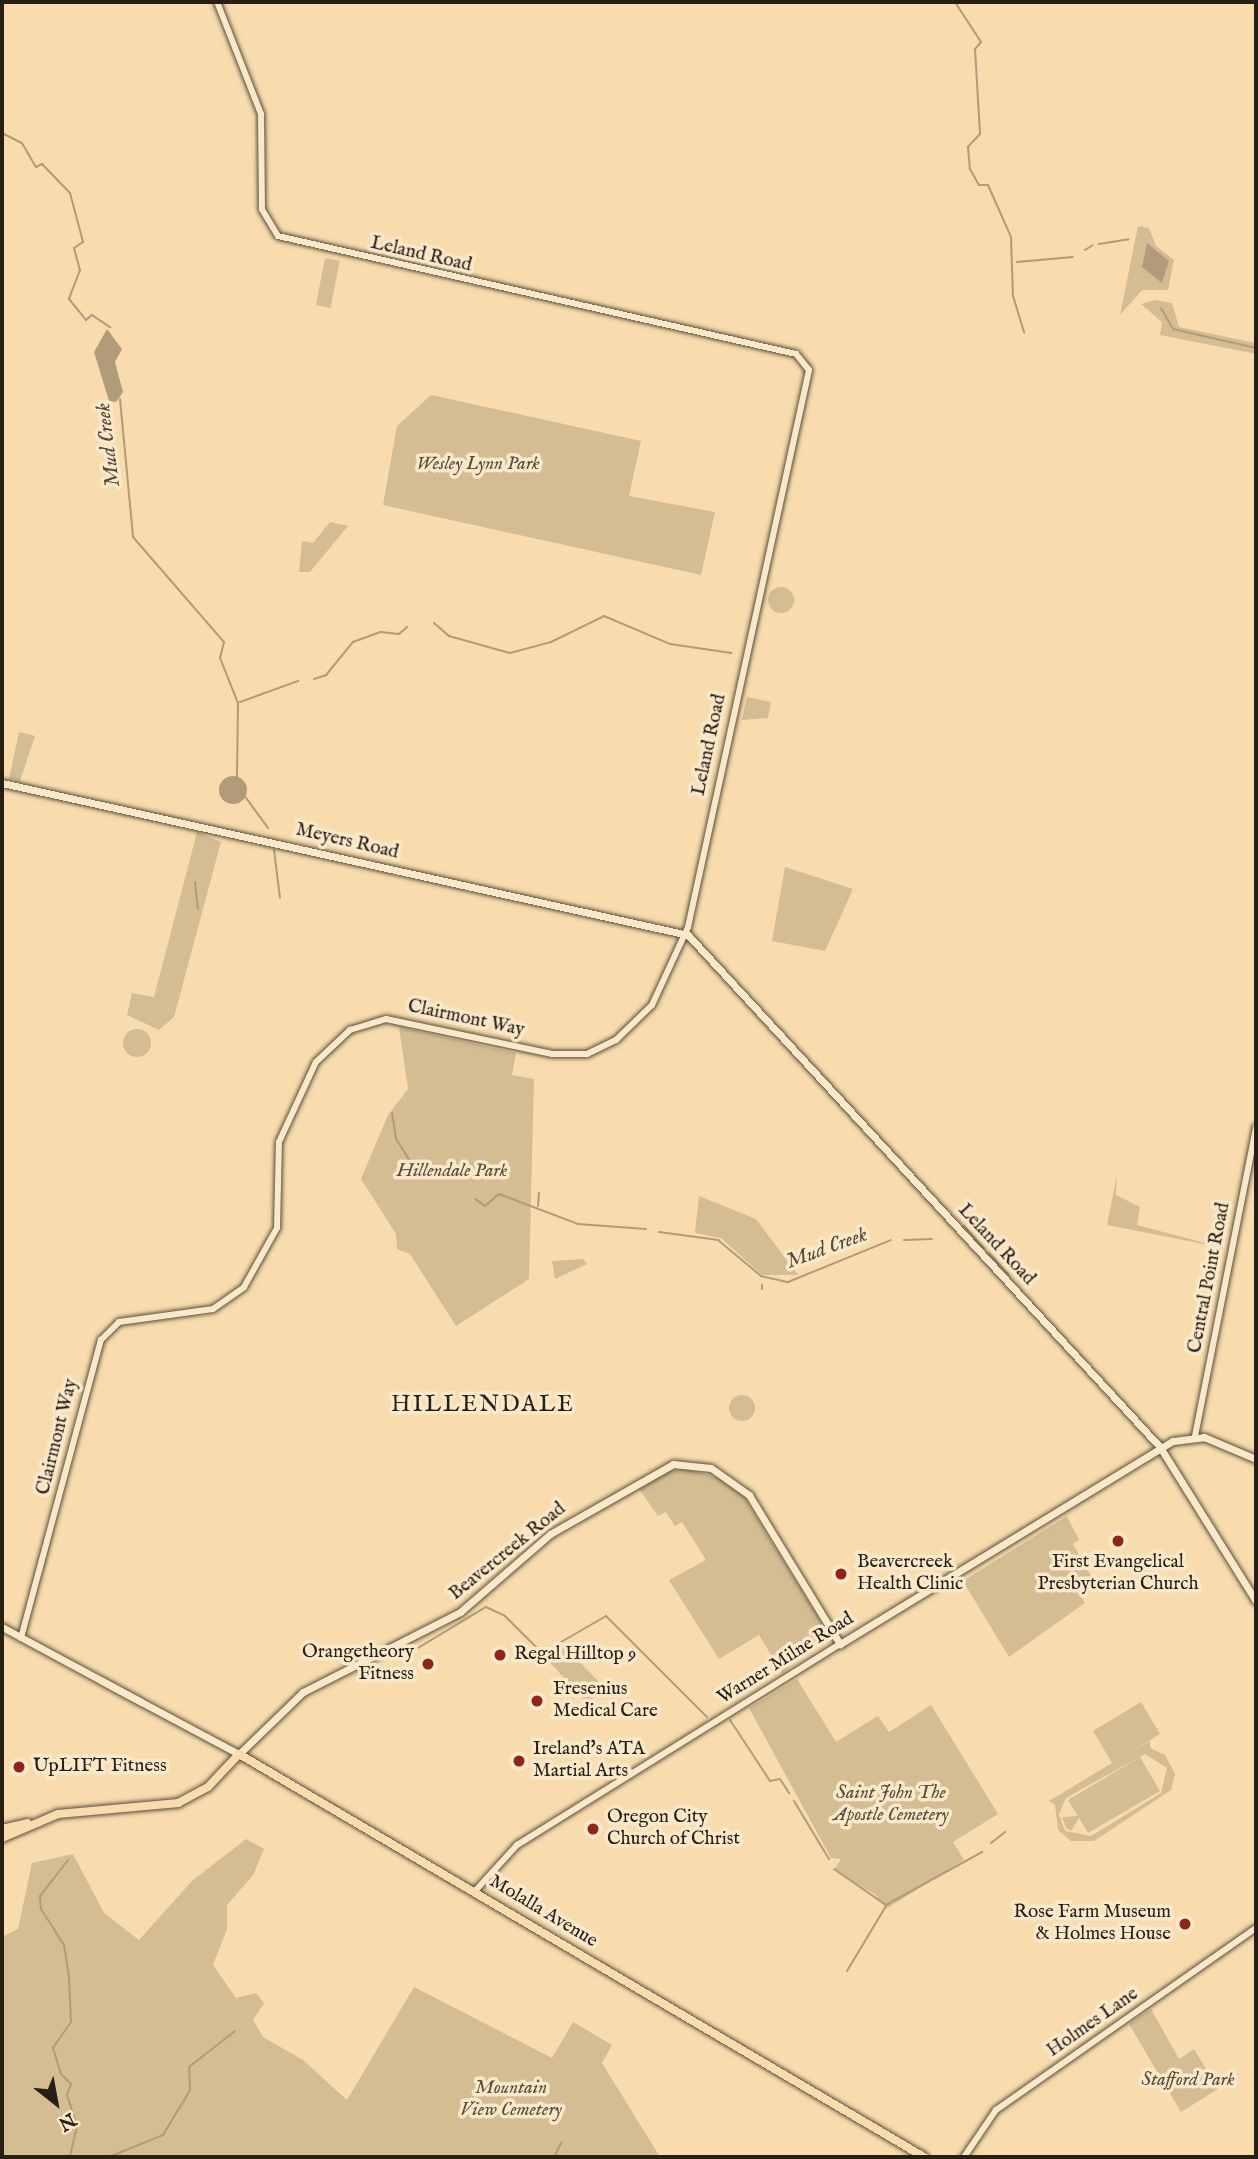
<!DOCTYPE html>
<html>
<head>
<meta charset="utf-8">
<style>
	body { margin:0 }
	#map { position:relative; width:1258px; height:2159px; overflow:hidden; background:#f8dcad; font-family:"IM FELL English",serif }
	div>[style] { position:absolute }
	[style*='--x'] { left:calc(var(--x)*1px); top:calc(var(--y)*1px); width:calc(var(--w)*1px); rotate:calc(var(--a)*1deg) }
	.green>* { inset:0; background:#d4bc93; transform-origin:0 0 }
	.round { border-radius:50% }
	.water>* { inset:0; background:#b19b7a }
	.stream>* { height:2px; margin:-1px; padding:0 1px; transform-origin:1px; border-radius:1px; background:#b19b7a }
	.roads { filter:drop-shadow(0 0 2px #5b4e3c) drop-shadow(0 0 2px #5b4e3c) }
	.tertiary>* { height:6px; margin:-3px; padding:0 3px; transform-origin:3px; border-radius:3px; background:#fae8ca }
	.secondary>* { height:7px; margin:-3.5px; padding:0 3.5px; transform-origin:3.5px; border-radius:3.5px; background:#fae8ca }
	.primary>* { height:8px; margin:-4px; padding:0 4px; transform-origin:4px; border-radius:4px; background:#f8dcad }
	.dots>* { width:19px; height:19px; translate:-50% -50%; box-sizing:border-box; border:4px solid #fae8ca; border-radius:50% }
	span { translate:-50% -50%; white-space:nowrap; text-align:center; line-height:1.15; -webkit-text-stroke:7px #fae8ca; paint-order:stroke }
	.street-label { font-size:19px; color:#271e16 }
	.park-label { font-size:19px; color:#5b4d3c; font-style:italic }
	.poi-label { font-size:19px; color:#271e16 }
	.left { translate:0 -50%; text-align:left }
	.right { translate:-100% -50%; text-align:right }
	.water-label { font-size:21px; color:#574a39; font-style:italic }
	.quarter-label { font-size:23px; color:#271e16; letter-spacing:2px }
	.frame { position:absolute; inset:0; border:4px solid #271e16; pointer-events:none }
	.north { position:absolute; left:21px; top:2068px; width:70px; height:70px; -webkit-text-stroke:5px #fae8ca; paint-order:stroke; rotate:149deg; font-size:19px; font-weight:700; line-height:28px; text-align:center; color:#271e16 }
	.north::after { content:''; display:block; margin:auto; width:24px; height:32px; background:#271e16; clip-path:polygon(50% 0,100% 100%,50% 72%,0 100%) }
</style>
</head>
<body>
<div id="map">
	<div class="green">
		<div style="clip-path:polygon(1138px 226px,1149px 228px,1156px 246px,1174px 260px,1168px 290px,1142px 290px,1120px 315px)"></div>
		<div style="left:325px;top:258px;width:15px;height:48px;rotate:11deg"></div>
		<div style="clip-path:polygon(1155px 300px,1172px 303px,1179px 327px,1256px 343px,1256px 354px,1160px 335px,1162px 322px,1141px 304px)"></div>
		<div style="clip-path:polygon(431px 395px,641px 441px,629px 496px,715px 512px,701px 575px,383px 505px,397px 426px)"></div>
		<div style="clip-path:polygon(330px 522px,348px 526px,310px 572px,299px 572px,302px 541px,313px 543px)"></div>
		<div class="round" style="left:768px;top:587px;width:26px;height:26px"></div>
		<div style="clip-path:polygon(747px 697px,771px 702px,768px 718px,742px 720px)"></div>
		<div style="clip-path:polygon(19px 732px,35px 736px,20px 781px,9px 779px)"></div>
		<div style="clip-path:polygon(197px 832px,221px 842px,174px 1017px,159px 1030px,127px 1015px,132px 993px,154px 997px)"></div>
		<div style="clip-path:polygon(785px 867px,853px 889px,825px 951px,772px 941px)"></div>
		<div style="clip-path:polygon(399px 1027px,516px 1053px,512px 1075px,534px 1079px,529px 1279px,456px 1326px,410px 1254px,397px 1249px,396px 1234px,361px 1179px,388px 1115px,408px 1089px)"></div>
		<div class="round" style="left:123px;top:1029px;width:28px;height:28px"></div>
		<div style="clip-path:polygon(1117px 1174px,1116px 1195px,1140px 1207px,1137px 1225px,1224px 1248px,1107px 1225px)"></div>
		<div style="clip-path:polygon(699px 1196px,756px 1219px,798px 1275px,762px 1275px,721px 1238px,695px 1233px)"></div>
		<div style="clip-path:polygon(583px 1259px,587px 1264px,555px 1279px,552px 1261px)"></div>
		<div class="round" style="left:729px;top:1395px;width:26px;height:26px"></div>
		<div style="clip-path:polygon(686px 1469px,716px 1477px,743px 1496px,829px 1635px,782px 1673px,759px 1635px,719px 1659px,669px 1580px,706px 1560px,682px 1522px,675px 1526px,666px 1512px,658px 1516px,639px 1489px,664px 1472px)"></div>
		<div style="clip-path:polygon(1067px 1516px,1079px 1540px,1073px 1544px,1091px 1576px,1074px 1586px,1085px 1603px,1009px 1657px,963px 1581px)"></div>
		<div style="clip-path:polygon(564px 1646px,605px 1688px,587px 1703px,544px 1656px)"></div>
		<div style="clip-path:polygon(797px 1679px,836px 1742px,878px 1716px,889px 1732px,931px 1705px,998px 1814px,953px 1842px,964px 1860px,886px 1909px,876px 1895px,834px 1870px,841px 1859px,831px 1858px,749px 1708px)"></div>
		<div style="clip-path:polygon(evenodd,1141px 1702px,1160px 1734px,1134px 1750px,1150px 1741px,1150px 1748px,1165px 1755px,1175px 1774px,1171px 1790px,1094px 1841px,1071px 1841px,1058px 1830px,1055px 1805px,1049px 1801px,1112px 1763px,1093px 1731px,1141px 1702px,1145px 1754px,1167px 1768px,1161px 1793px,1091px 1836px,1065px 1831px,1059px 1814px,1066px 1798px,1145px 1754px)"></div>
		<div style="clip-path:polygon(1140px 1757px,1160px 1791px,1088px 1833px,1079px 1818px,1071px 1831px,1066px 1828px,1062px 1817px,1078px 1816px,1068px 1800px)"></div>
		<div style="clip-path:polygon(246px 1839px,264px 1849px,253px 1875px,227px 1905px,227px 1929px,213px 1965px,236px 1998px,256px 1993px,264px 2003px,253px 2020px,263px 2037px,303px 2060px,347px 2100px,414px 1987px,552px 2058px,573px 2022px,612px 2045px,602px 2063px,660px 2157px,2px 2157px,2px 1937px,18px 1929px,32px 1863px,73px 1854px,104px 1913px,139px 1940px,192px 1881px)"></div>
		<div style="clip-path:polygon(1151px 2009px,1179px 2059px,1194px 2049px,1218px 2089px,1181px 2112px,1129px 2024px)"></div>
	</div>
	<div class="water">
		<div style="clip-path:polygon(1147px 243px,1169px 261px,1162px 283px,1142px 267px)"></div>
		<div style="clip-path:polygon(107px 329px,122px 349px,115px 362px,123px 392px,116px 402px,109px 401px,94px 352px)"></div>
		<div class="round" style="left:219px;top:776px;width:28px;height:28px"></div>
	</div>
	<div class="stream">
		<div style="--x:955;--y:2;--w:48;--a:57"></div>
		<div style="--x:981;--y:42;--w:9;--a:131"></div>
		<div style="--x:975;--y:49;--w:85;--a:86.6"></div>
		<div style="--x:980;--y:134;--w:18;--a:133"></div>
		<div style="--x:968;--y:147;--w:22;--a:85"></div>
		<div style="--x:970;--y:169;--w:18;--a:61"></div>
		<div style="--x:979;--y:185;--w:9;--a:0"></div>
		<div style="--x:988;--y:185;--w:57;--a:66.1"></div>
		<div style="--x:1011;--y:237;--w:59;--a:88.1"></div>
		<div style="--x:1013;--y:296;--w:38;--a:73"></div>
		<div style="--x:2;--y:133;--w:22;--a:27"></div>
		<div style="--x:22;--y:143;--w:28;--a:60"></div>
		<div style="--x:36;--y:167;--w:7;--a:-27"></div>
		<div style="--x:42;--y:164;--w:40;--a:46"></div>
		<div style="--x:70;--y:193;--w:51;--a:75.1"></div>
		<div style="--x:83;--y:242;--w:11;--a:146"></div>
		<div style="--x:74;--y:248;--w:23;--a:75"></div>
		<div style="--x:80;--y:270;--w:31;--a:111"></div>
		<div style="--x:69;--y:299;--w:27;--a:51"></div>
		<div style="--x:86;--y:320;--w:8;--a:-40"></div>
		<div style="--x:92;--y:315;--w:22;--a:34"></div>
		<div style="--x:1099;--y:244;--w:30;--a:-9"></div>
		<div style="--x:1085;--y:250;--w:9;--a:-32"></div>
		<div style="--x:1017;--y:262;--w:56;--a:-5.1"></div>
		<div style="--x:1161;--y:308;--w:24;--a:60"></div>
		<div style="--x:1173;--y:329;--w:85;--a:12.9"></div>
		<div style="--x:120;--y:399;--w:139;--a:84.6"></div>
		<div style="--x:133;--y:537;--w:139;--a:49.1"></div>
		<div style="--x:224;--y:642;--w:16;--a:104"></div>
		<div style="--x:220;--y:658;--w:48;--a:68.2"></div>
		<div style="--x:238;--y:703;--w:74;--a:90.8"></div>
		<div style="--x:434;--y:623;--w:20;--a:41"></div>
		<div style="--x:449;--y:636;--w:63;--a:15.6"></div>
		<div style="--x:510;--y:653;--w:42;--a:-15"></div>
		<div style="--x:551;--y:642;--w:59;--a:-26.1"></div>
		<div style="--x:604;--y:616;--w:72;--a:23"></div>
		<div style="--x:670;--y:644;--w:62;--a:8.4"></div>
		<div style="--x:314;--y:679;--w:13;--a:-18"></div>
		<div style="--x:326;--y:675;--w:43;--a:-50.7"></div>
		<div style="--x:353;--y:642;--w:30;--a:-20"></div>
		<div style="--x:381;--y:632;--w:18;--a:6"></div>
		<div style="--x:399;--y:634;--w:11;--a:-41"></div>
		<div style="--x:240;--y:702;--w:62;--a:-19.9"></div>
		<div style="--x:244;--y:795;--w:41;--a:54"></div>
		<div style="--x:274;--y:850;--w:48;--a:82.9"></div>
		<div style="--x:195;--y:882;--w:27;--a:84"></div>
		<div style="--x:392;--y:1113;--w:26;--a:81"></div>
		<div style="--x:396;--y:1139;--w:40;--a:57.1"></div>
		<div style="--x:475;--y:1199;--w:12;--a:35"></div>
		<div style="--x:485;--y:1206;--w:18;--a:-41"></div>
		<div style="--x:499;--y:1194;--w:85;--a:20.8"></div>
		<div style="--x:578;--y:1224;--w:68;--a:4.2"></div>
		<div style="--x:538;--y:1206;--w:13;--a:-86"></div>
		<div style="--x:964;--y:1226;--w:30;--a:48"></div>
		<div style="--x:659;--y:1232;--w:60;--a:7.7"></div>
		<div style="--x:718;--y:1240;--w:56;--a:39.9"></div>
		<div style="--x:761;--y:1276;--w:28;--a:13"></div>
		<div style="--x:788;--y:1282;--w:111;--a:-22.2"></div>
		<div style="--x:904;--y:1240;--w:28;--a:-2"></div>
		<div style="--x:989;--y:1253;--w:30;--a:48"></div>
		<div style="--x:762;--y:1289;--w:4;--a:-90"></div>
		<div style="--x:403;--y:1657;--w:97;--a:-31.1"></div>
		<div style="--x:486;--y:1607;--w:21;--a:25"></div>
		<div style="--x:505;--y:1616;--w:52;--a:45"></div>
		<div style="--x:542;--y:1653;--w:74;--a:-30"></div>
		<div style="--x:606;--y:1616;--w:143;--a:45"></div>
		<div style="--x:730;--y:1720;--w:73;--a:56.7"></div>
		<div style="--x:770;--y:1781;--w:10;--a:-11"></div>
		<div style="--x:780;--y:1779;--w:17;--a:57"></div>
		<div style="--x:794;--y:1801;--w:68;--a:58.9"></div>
		<div style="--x:991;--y:1843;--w:18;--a:-38"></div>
		<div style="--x:68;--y:1860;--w:46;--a:127.9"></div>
		<div style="--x:40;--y:1896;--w:13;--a:86"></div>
		<div style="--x:41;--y:1909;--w:43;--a:57.4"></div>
		<div style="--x:64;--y:1945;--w:33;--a:81"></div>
		<div style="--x:69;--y:1978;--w:44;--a:87.4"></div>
		<div style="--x:71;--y:2022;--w:32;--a:125"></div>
		<div style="--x:53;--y:2048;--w:27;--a:73"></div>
		<div style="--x:61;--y:2074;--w:14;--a:45"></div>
		<div style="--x:71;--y:2084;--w:12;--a:110"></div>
		<div style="--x:67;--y:2095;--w:33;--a:72"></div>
		<div style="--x:77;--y:2126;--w:32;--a:103"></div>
		<div style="--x:834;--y:1869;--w:63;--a:34.7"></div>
		<div style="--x:886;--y:1905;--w:110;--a:-28.9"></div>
		<div style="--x:847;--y:1971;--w:76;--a:-59"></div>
		<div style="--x:109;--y:2157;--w:58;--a:-22.2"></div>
		<div style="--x:163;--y:2135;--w:52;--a:-59"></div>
		<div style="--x:190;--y:2090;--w:23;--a:-92"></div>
		<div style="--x:189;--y:2067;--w:58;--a:-38"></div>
		<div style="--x:554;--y:2157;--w:16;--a:-63"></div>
	</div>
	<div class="roads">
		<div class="tertiary">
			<div style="--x:1195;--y:1436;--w:315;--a:-78.8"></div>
			<div style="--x:21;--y:1638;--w:309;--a:-75"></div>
			<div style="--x:101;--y:1340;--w:25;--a:-45"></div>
			<div style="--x:119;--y:1322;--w:95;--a:-7.9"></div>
			<div style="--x:213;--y:1309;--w:38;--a:-35"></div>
			<div style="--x:244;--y:1287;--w:68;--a:-60.8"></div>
			<div style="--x:277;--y:1228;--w:86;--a:-88.7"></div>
			<div style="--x:279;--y:1142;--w:88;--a:-65.2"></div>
			<div style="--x:316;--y:1062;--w:47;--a:-43.3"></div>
			<div style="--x:350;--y:1030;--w:38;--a:-17"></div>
			<div style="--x:386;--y:1019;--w:170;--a:11.9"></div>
			<div style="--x:552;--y:1054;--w:35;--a:0"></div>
			<div style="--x:587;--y:1054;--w:32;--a:-26"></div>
			<div style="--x:616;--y:1040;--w:50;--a:-44.2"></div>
			<div style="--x:652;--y:1005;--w:86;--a:-65.2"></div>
			<div style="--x:688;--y:927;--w:570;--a:-77.74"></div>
			<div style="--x:809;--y:370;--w:21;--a:-129"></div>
			<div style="--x:796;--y:354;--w:531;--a:-167.17"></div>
			<div style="--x:278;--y:236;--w:31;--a:-121"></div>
			<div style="--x:262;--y:209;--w:95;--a:-90.6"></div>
			<div style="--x:261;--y:114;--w:120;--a:-111.4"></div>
			<div style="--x:476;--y:1890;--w:61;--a:-47.7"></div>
			<div style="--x:517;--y:1845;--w:380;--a:-31.9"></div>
			<div style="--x:964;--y:2157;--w:57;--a:-55.8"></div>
			<div style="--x:996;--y:2110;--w:317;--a:-35"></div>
		</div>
		<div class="secondary">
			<div style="--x:2;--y:783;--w:703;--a:12.49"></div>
			<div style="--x:688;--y:935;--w:696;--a:47.33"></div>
			<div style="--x:1160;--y:1447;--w:181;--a:58.1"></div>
			<div style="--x:2;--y:1627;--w:158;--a:28.3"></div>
			<div style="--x:102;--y:1681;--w:155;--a:28.1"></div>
			<div style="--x:239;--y:1754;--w:89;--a:-44.1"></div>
			<div style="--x:303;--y:1692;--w:176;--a:-27"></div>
			<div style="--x:460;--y:1612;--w:119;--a:-40.9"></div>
			<div style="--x:550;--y:1534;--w:142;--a:-29.6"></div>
			<div style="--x:673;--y:1464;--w:38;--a:6"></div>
			<div style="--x:711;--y:1468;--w:47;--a:35.4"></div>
			<div style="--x:749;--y:1495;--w:175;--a:58.6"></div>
			<div style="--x:840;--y:1644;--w:390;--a:-31.4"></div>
			<div style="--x:1173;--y:1441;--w:31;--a:-7"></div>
			<div style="--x:1204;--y:1437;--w:56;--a:22.9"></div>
		</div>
		<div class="primary">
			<div style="--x:2;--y:1829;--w:26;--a:-13"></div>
			<div style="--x:2;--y:1838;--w:61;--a:-23.2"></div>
			<div style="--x:58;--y:1814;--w:121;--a:-5.2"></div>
			<div style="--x:178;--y:1803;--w:34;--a:-28"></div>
			<div style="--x:208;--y:1787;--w:45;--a:-46.8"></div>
			<div style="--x:239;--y:1754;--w:795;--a:30.47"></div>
		</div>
	</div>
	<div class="dots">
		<div style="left:1118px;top:1541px;background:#8f2418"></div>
		<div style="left:841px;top:1574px;background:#8f2418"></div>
		<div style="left:500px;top:1655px;background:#8f2418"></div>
		<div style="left:428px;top:1664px;background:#8f2418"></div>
		<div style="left:537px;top:1701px;background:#8f2418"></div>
		<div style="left:519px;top:1761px;background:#8f2418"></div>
		<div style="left:19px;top:1767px;background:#8f2418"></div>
		<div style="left:593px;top:1829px;background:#8f2418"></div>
		<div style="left:1185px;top:1924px;background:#8f2418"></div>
	</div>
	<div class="street-label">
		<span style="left:421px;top:255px;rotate:13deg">Leland Road</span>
		<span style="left:710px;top:745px;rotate:-78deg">Leland Road</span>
		<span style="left:347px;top:842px;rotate:13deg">Meyers Road</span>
		<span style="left:466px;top:1019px;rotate:12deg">Clairmont Way</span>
		<span style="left:996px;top:1245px;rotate:47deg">Leland Road</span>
		<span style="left:1210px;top:1278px;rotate:-79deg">Central Point Road</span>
		<span style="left:58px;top:1437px;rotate:-76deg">Clairmont Way</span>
		<span style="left:508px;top:1552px;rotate:-39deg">Beavercreek Road</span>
		<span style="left:786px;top:1659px;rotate:-32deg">Warner Milne Road</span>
		<span style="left:543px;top:1912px;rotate:31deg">Molalla Avenue</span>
		<span style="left:1093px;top:2023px;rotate:-35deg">Holmes Lane</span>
	</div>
	<div class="park-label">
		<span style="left:478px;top:465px">Wesley Lynn Park</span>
		<span style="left:452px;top:1172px">Hillendale Park</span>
		<span style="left:891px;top:1805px">Saint John The<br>Apostle Cemetery</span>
		<span style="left:1188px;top:2081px">Stafford Park</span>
		<span style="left:511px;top:2100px">Mountain<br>View Cemetery</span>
	</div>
	<div class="poi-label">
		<span class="left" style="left:857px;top:1574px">Beavercreek<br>Health Clinic</span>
		<span style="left:1118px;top:1574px">First Evangelical<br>Presbyterian Church</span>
		<span class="right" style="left:414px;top:1664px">Orangetheory<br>Fitness</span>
		<span class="left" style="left:514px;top:1655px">Regal Hilltop 9</span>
		<span class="left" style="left:553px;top:1701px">Fresenius<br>Medical Care</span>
		<span class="left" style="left:533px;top:1761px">Ireland's ATA<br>Martial Arts</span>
		<span class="left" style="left:33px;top:1767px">UpLIFT Fitness</span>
		<span class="left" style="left:607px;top:1829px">Oregon City<br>Church of Christ</span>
		<span class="right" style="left:1171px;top:1924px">Rose Farm Museum<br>&amp; Holmes House</span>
	</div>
	<div class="water-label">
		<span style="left:109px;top:445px;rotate:-97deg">Mud Creek</span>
		<span style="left:827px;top:1249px;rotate:-20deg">Mud Creek</span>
	</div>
	<div class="quarter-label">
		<span style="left:483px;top:1405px">HILLENDALE</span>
	</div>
	<div class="frame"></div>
	<div class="north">N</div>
</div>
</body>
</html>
